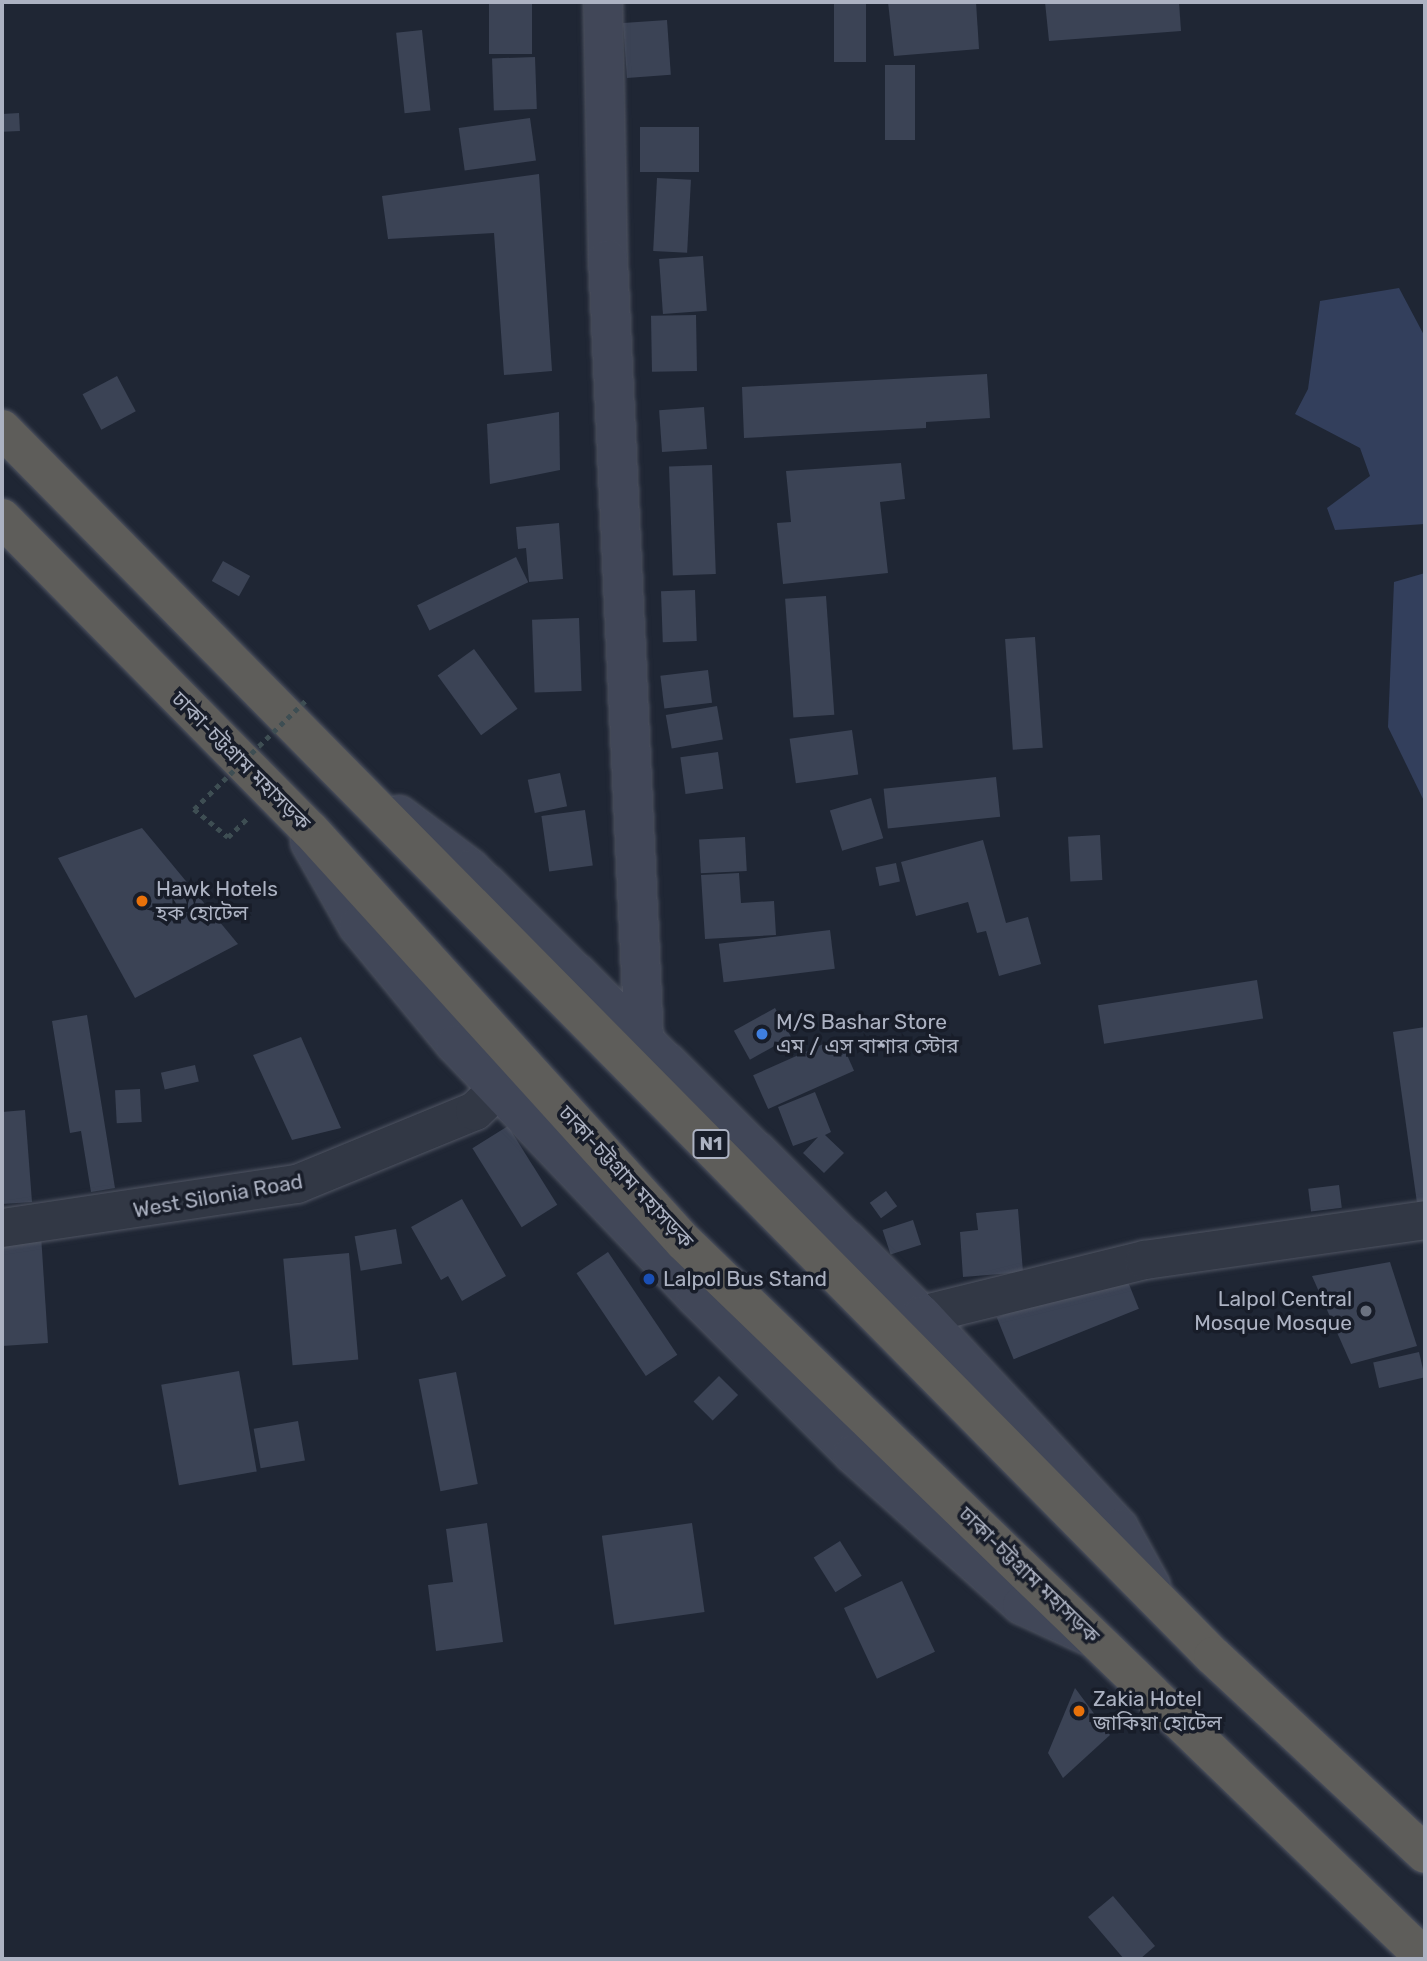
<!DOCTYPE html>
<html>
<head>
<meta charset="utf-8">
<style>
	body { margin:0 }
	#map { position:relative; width:1427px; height:1961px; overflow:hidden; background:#1f2634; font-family:Rubik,"Noto Sans Bengali",sans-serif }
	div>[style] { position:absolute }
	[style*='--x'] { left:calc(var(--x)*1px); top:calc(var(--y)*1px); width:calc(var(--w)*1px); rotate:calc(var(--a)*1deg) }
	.water>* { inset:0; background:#333f5c }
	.building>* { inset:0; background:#3b4355; transform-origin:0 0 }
	.path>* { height:4.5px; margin-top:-2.25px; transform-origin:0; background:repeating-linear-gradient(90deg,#3e4e53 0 5px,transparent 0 10px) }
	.roads { filter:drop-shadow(0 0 2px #505563) drop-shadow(0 0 2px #505563) }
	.minor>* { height:38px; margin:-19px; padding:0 19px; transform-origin:19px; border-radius:19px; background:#323845 }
	.secondary>* { height:38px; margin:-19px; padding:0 19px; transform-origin:19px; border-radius:19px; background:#414758 }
	.trunk>* { height:38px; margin:-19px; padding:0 19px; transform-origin:19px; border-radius:19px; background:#5e5d5a }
	.path-bridge>* { height:4.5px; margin-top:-2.25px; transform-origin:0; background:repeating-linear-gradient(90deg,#3e4e53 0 5px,transparent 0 10px) }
	.dots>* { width:19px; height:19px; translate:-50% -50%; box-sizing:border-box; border:4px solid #181d29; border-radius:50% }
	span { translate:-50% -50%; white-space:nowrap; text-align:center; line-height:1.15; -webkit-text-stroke:7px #181d29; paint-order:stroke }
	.shield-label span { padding:2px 5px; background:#181d29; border:2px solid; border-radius:5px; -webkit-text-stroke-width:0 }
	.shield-label { font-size:19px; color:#acb2c2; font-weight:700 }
	.street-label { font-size:21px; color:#acb2c2 }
	.poi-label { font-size:21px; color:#acb2c2 }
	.left { translate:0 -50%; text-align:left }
	.right { translate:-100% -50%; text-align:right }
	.frame { position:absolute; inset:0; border:4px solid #acb2c2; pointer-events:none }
</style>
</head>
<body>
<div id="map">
	<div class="water">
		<div style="clip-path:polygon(1399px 288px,1425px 337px,1425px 524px,1335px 530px,1327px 508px,1370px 476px,1360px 448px,1295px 414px,1308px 389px,1320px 301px)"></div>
		<div style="clip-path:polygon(1425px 573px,1425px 803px,1388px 727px,1394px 582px)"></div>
	</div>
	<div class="building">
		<div style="left:489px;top:2px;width:43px;height:52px"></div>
		<div style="clip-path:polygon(888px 2px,976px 2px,979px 49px,894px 56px)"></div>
		<div style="clip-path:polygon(1045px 2px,1179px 2px,1181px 31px,1049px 41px)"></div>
		<div style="left:866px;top:3px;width:59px;height:32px;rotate:90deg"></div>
		<div style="left:667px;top:20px;width:55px;height:44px;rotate:86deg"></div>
		<div style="left:422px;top:30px;width:81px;height:26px;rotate:84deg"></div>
		<div style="left:535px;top:57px;width:52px;height:43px;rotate:88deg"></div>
		<div style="left:885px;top:65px;width:30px;height:75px"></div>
		<div style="left:19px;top:113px;width:18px;height:17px;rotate:87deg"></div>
		<div style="left:530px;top:118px;width:43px;height:72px;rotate:82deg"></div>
		<div style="left:640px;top:127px;width:59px;height:45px"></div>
		<div style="clip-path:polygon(539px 174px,552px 371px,504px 375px,494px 233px,388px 239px,382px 196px)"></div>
		<div style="left:657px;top:178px;width:34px;height:73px;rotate:3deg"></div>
		<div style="left:703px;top:256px;width:55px;height:44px;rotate:86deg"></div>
		<div style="left:696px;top:315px;width:56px;height:45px;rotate:89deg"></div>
		<div style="clip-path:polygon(987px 374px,990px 418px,926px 422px,926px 428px,744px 438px,742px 387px)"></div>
		<div style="left:117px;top:376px;width:40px;height:39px;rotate:62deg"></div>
		<div style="left:704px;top:407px;width:42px;height:45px;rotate:86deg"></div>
		<div style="clip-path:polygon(559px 412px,560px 470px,490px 484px,487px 424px)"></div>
		<div style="clip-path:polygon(901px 463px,905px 499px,880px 502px,888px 573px,783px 584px,777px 523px,791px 522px,786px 471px)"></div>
		<div style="left:712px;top:465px;width:109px;height:43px;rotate:88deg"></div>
		<div style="clip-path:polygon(559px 523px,563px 579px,529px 582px,526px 548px,518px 549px,516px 527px)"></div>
		<div style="left:516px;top:557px;width:28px;height:110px;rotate:64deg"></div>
		<div style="left:223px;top:561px;width:31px;height:23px;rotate:29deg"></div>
		<div style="left:695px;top:590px;width:51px;height:34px;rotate:88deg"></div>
		<div style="left:826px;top:596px;width:119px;height:41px;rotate:86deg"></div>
		<div style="left:579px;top:618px;width:73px;height:47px;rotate:88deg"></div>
		<div style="left:1035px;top:637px;width:111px;height:30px;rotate:86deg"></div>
		<div style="left:474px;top:649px;width:74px;height:45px;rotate:54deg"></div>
		<div style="left:708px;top:670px;width:33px;height:48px;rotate:83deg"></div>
		<div style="left:717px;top:706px;width:34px;height:52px;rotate:80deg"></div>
		<div style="left:852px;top:730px;width:45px;height:63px;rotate:82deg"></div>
		<div style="left:718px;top:752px;width:37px;height:38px;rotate:82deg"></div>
		<div style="left:560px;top:773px;width:34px;height:33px;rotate:78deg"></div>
		<div style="left:996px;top:777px;width:40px;height:113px;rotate:84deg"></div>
		<div style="left:871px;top:798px;width:42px;height:43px;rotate:73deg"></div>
		<div style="left:585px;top:810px;width:56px;height:44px;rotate:82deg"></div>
		<div style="clip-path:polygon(142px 828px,238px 944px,135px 998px,58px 858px)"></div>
		<div style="left:1100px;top:835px;width:45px;height:32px;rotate:87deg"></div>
		<div style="left:745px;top:837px;width:34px;height:46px;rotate:87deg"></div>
		<div style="clip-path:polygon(983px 840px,1006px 923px,1028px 917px,1041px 964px,999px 976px,986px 931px,977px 933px,968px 902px,916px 916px,901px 862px)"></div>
		<div style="left:896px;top:863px;width:19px;height:21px;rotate:78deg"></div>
		<div style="clip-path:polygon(739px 873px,741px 903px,774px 901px,776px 935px,705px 939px,701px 875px)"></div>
		<div style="left:830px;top:930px;width:39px;height:112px;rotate:83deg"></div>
		<div style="left:1257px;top:980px;width:39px;height:161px;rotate:81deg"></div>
		<div style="left:775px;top:1008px;width:33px;height:47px;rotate:61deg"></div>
		<div style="clip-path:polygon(87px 1015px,115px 1188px,91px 1192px,81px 1131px,70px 1133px,52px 1021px)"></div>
		<div style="clip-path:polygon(1425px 1027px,1425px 1202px,1417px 1203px,1393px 1032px)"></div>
		<div style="clip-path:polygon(301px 1037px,341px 1128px,292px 1140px,253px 1055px)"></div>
		<div style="left:839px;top:1037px;width:37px;height:94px;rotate:66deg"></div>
		<div style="left:195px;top:1065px;width:17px;height:35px;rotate:77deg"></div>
		<div style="left:140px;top:1089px;width:33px;height:25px;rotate:87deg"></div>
		<div style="clip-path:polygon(815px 1092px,831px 1132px,825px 1135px,844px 1153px,824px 1173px,803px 1153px,818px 1137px,793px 1146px,778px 1107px)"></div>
		<div style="clip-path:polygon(25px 1110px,32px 1202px,2px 1204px,2px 1112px)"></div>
		<div style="left:508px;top:1126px;width:93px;height:42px;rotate:58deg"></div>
		<div style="left:1339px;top:1185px;width:23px;height:31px;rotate:83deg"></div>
		<div style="left:886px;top:1191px;width:19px;height:20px;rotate:54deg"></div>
		<div style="clip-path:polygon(462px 1199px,506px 1276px,462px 1301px,448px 1276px,441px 1280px,411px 1227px)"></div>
		<div style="clip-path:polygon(1018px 1209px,1023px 1272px,963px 1277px,960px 1232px,978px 1230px,976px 1213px)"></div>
		<div style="left:913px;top:1220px;width:26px;height:32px;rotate:72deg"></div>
		<div style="left:396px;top:1229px;width:35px;height:42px;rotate:80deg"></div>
		<div style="clip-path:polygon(41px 1235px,48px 1343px,2px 1346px,2px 1237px)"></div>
		<div style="left:608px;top:1252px;width:124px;height:38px;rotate:56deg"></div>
		<div style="left:349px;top:1253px;width:107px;height:66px;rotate:85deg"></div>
		<div style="clip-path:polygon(1390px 1262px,1417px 1346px,1351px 1364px,1312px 1276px)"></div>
		<div style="left:1122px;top:1267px;width:45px;height:135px;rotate:68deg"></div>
		<div style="left:1419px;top:1352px;width:26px;height:47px;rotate:77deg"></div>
		<div style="left:239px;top:1371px;width:102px;height:79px;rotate:80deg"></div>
		<div style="left:456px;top:1372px;width:114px;height:38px;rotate:79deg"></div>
		<div style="left:719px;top:1376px;width:27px;height:36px;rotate:45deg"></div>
		<div style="left:298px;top:1421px;width:40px;height:45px;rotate:80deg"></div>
		<div style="clip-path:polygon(487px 1523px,503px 1642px,436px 1651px,428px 1585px,453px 1582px,446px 1529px)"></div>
		<div style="left:692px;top:1523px;width:90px;height:91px;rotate:82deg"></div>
		<div style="left:840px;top:1541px;width:41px;height:31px;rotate:58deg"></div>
		<div style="left:902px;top:1581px;width:78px;height:64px;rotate:65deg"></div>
		<div style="clip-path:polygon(1075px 1688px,1110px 1735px,1063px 1778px,1048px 1753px)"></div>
		<div style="clip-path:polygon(1113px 1896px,1155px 1946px,1140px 1959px,1124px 1959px,1088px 1917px)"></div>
	</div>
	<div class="path">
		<div style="--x:194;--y:809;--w:44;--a:39.5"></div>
		<div style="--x:228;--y:837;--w:29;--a:-44"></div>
	</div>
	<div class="roads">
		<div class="minor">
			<div style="--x:2;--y:1228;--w:298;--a:-8.5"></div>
			<div style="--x:297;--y:1184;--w:192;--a:-22.3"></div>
			<div style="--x:475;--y:1111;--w:32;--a:-44"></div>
			<div style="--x:922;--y:1315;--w:230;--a:-13.9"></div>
			<div style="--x:1145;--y:1260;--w:283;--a:-8.1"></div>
		</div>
		<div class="secondary">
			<div style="--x:603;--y:2;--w:257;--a:88.9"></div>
			<div style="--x:608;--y:259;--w:781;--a:87.36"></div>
			<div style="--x:399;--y:815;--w:90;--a:36.9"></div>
			<div style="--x:471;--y:869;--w:634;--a:44.68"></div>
			<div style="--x:922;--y:1315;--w:290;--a:47.2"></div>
			<div style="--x:1119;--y:1528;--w:66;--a:61.1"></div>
			<div style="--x:310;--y:842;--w:97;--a:60.3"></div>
			<div style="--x:358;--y:926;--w:153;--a:50.6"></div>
			<div style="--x:455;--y:1044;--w:349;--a:46.4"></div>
			<div style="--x:696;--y:1297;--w:222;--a:45"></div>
			<div style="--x:853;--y:1454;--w:227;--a:41.8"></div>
			<div style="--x:1022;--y:1605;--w:72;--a:24.8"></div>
		</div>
		<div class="trunk">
			<div style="--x:2;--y:429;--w:1724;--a:45.38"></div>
			<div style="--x:1213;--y:1656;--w:290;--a:43"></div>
			<div style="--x:2;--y:518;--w:438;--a:45.4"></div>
			<div style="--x:310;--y:830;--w:556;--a:47.77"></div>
			<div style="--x:684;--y:1242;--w:1030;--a:44.02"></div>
		</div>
	</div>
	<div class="path-bridge">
		<div style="--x:194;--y:809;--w:158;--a:-44.2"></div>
	</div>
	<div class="dots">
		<div style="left:142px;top:901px;background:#e8710a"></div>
		<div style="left:762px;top:1034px;background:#3f7fe0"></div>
		<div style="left:649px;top:1279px;background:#1a4fb4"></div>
		<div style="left:1366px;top:1311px;background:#6b7280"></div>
		<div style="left:1079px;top:1711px;background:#e8710a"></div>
	</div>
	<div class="shield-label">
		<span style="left:711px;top:1144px">N1</span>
	</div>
	<div class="street-label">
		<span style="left:241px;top:761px;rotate:45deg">ঢাকা-চট্টগ্রাম মহাসড়ক</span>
		<span style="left:626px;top:1177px;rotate:47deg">ঢাকা-চট্টগ্রাম মহাসড়ক</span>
		<span style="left:218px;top:1196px;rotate:-10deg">West Silonia Road</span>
		<span style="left:1029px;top:1575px;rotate:44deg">ঢাকা-চট্টগ্রাম মহাসড়ক</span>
	</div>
	<div class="poi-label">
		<span class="left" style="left:156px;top:901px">Hawk Hotels<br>হক হোটেল</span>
		<span class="left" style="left:776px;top:1034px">M/S Bashar Store<br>এম / এস বাশার স্টোর</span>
		<span class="left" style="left:663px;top:1279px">Lalpol Bus Stand</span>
		<span class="right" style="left:1352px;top:1311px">Lalpol Central<br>Mosque Mosque</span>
		<span class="left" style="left:1093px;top:1711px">Zakia Hotel<br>জাকিয়া হোটেল</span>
	</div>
	<div class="frame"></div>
</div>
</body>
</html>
